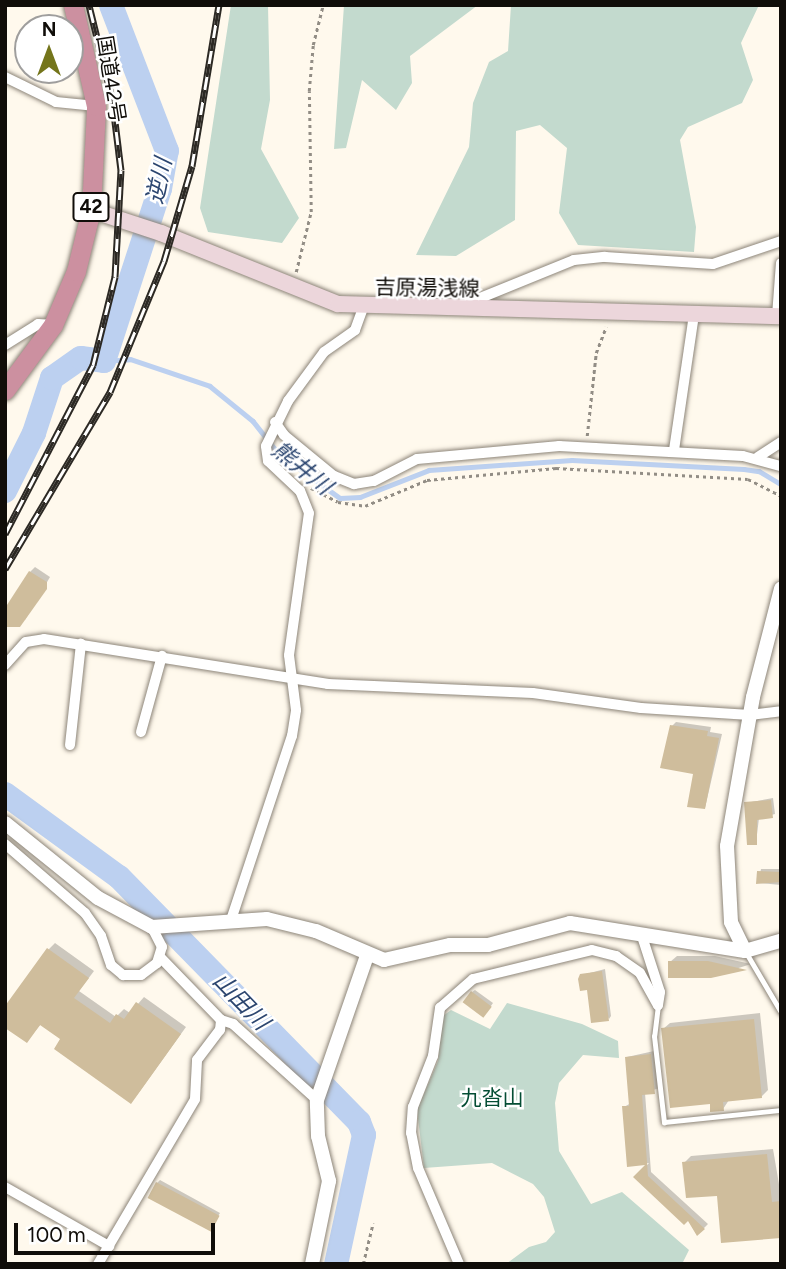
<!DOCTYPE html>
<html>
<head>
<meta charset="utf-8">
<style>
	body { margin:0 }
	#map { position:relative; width:786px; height:1269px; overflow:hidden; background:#fff9ed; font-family:Figtree,"Noto Sans JP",sans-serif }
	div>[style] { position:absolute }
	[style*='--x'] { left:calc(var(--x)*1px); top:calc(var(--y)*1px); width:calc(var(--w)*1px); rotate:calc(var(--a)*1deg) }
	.green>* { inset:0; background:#c3dace }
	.shadow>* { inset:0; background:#0003 }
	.stream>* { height:4.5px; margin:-2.25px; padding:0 2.25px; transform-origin:2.25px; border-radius:2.25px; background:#bcd0f0 }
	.river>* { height:24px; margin:-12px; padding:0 12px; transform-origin:12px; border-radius:12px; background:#bcd0f0 }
	.building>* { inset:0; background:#cfbd9c; transform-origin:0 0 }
	.path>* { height:2.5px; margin-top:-1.25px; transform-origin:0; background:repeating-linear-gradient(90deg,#928d85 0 3.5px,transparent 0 7px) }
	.roads { filter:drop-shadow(0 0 2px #8d8579) drop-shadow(0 0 2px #8d8579) }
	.service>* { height:5px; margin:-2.5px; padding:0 2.5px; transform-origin:2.5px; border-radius:2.5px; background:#fff }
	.minor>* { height:10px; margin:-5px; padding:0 5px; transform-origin:5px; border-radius:5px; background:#fff }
	.tertiary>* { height:14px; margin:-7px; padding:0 7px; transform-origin:7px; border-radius:7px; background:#fff }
	.secondary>* { height:16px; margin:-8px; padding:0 8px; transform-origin:8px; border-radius:8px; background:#ecd6db }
	.trunk>* { height:19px; margin:-9.5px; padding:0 9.5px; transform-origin:9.5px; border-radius:9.5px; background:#cc90a0 }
	.rail>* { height:7px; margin-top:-3.5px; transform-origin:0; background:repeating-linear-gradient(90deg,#fff 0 13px,#2c2924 0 26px); box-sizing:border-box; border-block:2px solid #2c2924 }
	span { translate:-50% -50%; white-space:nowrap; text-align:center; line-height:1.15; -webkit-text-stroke:5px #fff; paint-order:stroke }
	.shield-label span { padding:2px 5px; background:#fff; border:2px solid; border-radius:5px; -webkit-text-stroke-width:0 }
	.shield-label { font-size:19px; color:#100d09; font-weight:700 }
	.street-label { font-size:21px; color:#100d09 }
	.park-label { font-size:21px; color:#044d34 }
	.water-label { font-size:23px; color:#2c4670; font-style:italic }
	.frame { position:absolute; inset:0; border:7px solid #100d09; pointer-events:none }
	.north { position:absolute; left:14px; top:14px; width:70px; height:70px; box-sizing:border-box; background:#fff; border:2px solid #9f9e9d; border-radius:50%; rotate:0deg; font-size:19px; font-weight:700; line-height:28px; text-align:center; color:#100d09 }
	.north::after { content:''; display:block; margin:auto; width:24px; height:32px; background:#74751b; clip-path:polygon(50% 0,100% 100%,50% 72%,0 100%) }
	.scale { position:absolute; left:14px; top:1223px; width:201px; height:32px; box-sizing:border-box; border:4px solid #100d09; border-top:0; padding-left:9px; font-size:21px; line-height:24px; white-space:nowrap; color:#100d09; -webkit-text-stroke:5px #fff; paint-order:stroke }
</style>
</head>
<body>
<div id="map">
	<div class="green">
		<div style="clip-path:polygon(231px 5px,268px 5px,270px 100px,261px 149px,299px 218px,282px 243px,208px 232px,200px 208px)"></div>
		<div style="clip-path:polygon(344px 5px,478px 5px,410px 56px,412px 83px,396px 110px,362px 80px,346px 148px,334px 149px)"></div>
		<div style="clip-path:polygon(511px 5px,759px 5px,741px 43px,753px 80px,742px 103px,688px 127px,680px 140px,696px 227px,694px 252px,578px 245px,559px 213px,567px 148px,540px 125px,516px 131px,515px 220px,456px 256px,416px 255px,469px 147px,473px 103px,489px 62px,508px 51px)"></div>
		<div style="clip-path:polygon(507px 1003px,582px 1024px,618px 1041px,619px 1058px,583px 1055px,559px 1083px,555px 1103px,559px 1151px,591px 1204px,622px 1192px,689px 1250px,682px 1264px,506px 1264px,529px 1247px,546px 1242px,555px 1232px,544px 1197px,533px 1184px,492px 1163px,424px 1168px,417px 1110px,438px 1061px,443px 1016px,451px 1010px,490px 1029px)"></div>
	</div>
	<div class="shadow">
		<div style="clip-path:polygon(35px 567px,50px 577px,25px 620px,30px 572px)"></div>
		<div style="clip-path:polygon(676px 722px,711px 727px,710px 732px,722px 734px,705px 808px,695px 772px,672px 726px)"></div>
		<div style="clip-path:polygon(773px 798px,775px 814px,759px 818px,756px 843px,746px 803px)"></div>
		<div style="clip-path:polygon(761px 869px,781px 869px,781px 885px,758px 883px)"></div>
		<div style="clip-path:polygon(55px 943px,94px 971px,79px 991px,116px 1017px,124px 1009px,130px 1013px,144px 997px,186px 1027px,137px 1095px,41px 1024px,27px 1041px,48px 950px)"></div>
		<div style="clip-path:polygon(677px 956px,715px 956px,751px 964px,711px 977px,670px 962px)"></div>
		<div style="clip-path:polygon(605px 969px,611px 1016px,609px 1019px,582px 975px)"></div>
		<div style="clip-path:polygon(475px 990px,493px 1003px,486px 1013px,472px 992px)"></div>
		<div style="clip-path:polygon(760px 1013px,768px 1090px,761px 1097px,729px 1100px,723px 1109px,711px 1102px,663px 1029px,670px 1023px)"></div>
		<div style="clip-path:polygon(654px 1051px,659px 1088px,645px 1093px,651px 1172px,708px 1224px,698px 1234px,689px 1218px,636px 1177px,649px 1163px,629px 1165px,624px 1107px,631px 1103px,627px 1057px)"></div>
		<div style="clip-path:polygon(773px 1149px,781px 1196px,781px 1236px,718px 1194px,684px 1163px,691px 1156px)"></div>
		<div style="clip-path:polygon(160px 1180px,220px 1213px,212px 1226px,157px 1183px)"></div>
	</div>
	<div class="stream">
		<div style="--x:104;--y:361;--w:26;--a:-4"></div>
		<div style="--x:130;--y:359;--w:84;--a:18.6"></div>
		<div style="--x:210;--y:386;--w:55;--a:39.1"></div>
		<div style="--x:253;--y:421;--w:42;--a:51.8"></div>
		<div style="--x:279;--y:454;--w:75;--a:35.8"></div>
		<div style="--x:340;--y:498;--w:20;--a:-3"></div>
		<div style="--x:360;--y:497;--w:74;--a:-21.4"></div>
		<div style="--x:429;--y:470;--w:143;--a:-4"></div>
		<div style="--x:572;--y:460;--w:172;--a:3"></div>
		<div style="--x:744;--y:469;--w:15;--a:8"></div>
		<div style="--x:759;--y:471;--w:26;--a:31"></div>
	</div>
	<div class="river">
		<div style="--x:5;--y:491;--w:65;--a:-63.4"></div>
		<div style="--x:34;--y:433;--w:58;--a:-71.9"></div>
		<div style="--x:52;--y:378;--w:35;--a:-35"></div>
		<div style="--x:81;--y:358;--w:23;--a:7"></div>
		<div style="--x:104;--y:361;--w:181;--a:-72"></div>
		<div style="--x:160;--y:189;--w:39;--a:-80"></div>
		<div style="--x:167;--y:151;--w:156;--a:-111"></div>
		<div style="--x:5;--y:794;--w:141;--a:36.1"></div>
		<div style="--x:119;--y:877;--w:343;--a:45.6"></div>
		<div style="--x:359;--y:1122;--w:14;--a:69"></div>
		<div style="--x:364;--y:1135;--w:132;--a:102.2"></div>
	</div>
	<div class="building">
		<div style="clip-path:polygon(29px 571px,47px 582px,47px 589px,20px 627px,5px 627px,5px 608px)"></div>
		<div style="clip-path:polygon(670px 725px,708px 731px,707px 736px,719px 738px,705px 809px,687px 807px,693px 774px,660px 768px)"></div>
		<div style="clip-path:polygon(771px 800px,773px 818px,757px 820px,757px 845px,747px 845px,744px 802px)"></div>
		<div style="clip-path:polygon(757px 871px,781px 872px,781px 882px,756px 884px)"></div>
		<div style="clip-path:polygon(47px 948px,89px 978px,74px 998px,110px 1023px,116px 1014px,124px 1019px,136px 1002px,181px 1034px,131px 1104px,54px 1049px,60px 1039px,40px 1025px,27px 1043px,5px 1028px,5px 1006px)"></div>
		<div style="clip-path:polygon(668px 961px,708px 961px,747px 970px,711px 978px,668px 978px)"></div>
		<div style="clip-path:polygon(602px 971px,609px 1021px,591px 1023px,587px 990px,580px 991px,578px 979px,580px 974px)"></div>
		<div style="left:471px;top:991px;width:26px;height:14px;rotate:37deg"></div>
		<div style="clip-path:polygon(754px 1019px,762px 1098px,723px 1102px,724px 1111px,710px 1112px,710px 1104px,670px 1108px,661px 1028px)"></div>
		<div style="clip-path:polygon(651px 1054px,655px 1094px,642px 1095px,648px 1176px,705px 1229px,697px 1236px,688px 1221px,684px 1225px,633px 1177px,645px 1165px,627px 1167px,622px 1106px,629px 1106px,625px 1057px)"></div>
		<div style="clip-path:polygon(767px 1154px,772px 1202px,781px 1201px,781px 1238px,721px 1243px,717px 1196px,686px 1198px,682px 1162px)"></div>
		<div style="left:156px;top:1182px;width:72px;height:18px;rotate:28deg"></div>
	</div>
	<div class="path">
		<div style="--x:296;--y:272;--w:62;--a:-76"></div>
		<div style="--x:311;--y:212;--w:121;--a:-90.9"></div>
		<div style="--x:309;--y:91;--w:46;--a:-85"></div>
		<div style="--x:313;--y:45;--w:41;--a:-76"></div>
		<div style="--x:587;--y:436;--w:83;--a:-83.8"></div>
		<div style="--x:596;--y:353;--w:28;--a:-69"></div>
		<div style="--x:311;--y:488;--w:30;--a:27"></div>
		<div style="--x:338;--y:502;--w:27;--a:8"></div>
		<div style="--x:365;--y:506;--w:67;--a:-22.8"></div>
		<div style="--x:427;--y:480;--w:130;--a:-5.3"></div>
		<div style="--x:556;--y:468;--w:192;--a:3.3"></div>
		<div style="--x:748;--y:479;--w:37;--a:27"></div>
		<div style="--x:363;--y:1264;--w:42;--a:-76.3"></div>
	</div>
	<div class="roads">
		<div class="service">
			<div style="--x:745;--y:951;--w:71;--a:59.5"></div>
			<div style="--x:658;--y:1005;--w:31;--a:97"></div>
			<div style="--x:654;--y:1036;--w:87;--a:83.4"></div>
			<div style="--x:664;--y:1122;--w:118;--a:-5.9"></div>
		</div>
		<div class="minor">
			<div style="--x:5;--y:77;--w:57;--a:26.1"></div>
			<div style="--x:56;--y:102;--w:40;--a:5.7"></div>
			<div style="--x:468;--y:303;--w:114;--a:-22.1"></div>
			<div style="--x:574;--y:260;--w:31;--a:-6"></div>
			<div style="--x:605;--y:257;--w:108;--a:3.7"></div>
			<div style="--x:713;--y:264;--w:72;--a:-18.7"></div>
			<div style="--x:777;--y:316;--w:53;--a:-85.7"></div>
			<div style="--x:5;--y:345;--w:39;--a:-32"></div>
			<div style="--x:38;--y:324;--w:15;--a:4"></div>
			<div style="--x:275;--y:422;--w:16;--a:55"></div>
			<div style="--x:284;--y:435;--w:65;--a:39.4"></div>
			<div style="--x:334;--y:476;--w:22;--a:22"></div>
			<div style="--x:354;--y:484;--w:20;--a:-9"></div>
			<div style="--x:374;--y:481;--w:48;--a:-27.1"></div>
			<div style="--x:417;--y:459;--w:143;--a:-5.2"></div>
			<div style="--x:559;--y:446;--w:184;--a:3.1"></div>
			<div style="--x:743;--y:456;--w:39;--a:15"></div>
			<div style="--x:674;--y:450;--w:136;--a:-81.6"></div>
			<div style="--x:758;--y:457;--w:27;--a:-33"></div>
			<div style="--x:5;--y:665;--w:31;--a:-48"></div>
			<div style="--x:26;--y:642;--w:18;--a:-9"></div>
			<div style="--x:44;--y:639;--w:288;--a:9"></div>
			<div style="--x:328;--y:684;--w:205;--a:2.5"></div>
			<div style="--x:533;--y:693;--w:109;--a:7.9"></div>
			<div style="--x:641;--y:708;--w:109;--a:3.7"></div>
			<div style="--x:750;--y:715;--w:31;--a:-7"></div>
			<div style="--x:141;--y:732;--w:79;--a:-74.6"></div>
			<div style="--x:70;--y:745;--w:102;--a:-83.8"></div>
			<div style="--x:5;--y:844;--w:106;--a:40.8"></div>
			<div style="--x:85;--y:913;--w:28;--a:55"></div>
			<div style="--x:101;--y:936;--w:31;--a:71"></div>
			<div style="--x:111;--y:965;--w:16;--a:40"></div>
			<div style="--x:123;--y:975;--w:18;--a:0"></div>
			<div style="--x:141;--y:975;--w:20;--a:-37"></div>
			<div style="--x:157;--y:963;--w:17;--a:-73"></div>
			<div style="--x:162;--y:947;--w:22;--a:-117"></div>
			<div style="--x:231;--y:920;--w:194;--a:-71.7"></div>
			<div style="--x:292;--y:736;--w:26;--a:-81"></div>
			<div style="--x:296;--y:710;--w:55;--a:-97.3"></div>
			<div style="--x:289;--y:655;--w:143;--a:-82"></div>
			<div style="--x:309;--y:513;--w:24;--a:-112"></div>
			<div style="--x:300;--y:491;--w:44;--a:-136.8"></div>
			<div style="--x:268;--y:461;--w:15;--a:-98"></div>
			<div style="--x:266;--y:446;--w:50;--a:-63.9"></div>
			<div style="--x:288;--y:401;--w:61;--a:-53.7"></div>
			<div style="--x:324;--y:352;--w:38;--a:-35"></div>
			<div style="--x:355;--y:330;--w:23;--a:-70"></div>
			<div style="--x:221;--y:1020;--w:13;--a:18"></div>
			<div style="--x:233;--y:1024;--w:113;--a:42.1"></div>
			<div style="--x:5;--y:1187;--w:120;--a:29.6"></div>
			<div style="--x:98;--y:1264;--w:191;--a:-59.5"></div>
			<div style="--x:195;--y:1099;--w:39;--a:-87"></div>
			<div style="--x:197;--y:1060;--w:38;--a:-53"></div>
			<div style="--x:220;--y:1030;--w:10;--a:-84"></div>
			<div style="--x:221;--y:1020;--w:88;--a:-134.1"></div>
			<div style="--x:459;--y:1264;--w:104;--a:-113.1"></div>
			<div style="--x:418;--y:1168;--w:36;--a:-101"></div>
			<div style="--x:411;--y:1133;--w:26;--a:-86"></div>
			<div style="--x:413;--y:1107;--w:55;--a:-68.6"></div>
			<div style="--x:433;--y:1056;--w:49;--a:-81.7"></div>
			<div style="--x:440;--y:1008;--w:44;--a:-41.3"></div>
			<div style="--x:473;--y:979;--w:122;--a:-13.7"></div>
			<div style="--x:592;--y:950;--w:25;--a:14"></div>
			<div style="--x:616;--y:956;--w:29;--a:35"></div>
			<div style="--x:640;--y:973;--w:37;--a:61"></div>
			<div style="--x:658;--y:1005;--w:13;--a:-81"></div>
			<div style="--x:660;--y:992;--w:62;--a:-107.9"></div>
		</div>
		<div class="tertiary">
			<div style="--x:5;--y:823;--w:119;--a:38.9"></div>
			<div style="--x:98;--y:898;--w:61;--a:28.2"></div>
			<div style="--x:152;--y:927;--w:115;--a:-4"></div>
			<div style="--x:267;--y:919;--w:50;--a:13.8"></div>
			<div style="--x:316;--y:931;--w:74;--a:23.1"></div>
			<div style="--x:384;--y:960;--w:68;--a:-12.8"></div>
			<div style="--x:450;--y:945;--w:38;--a:0"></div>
			<div style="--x:488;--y:945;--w:85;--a:-15"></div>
			<div style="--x:570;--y:923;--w:177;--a:9.1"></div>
			<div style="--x:745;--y:951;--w:37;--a:-16"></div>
			<div style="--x:745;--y:951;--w:32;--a:-116"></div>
			<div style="--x:731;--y:922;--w:76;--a:-93"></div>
			<div style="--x:727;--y:846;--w:151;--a:-80.1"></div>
			<div style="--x:753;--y:697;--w:112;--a:-75.5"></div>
			<div style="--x:312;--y:1264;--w:85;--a:-78.4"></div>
			<div style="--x:329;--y:1181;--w:46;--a:-103.7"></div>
			<div style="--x:318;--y:1136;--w:36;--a:-92"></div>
			<div style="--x:317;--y:1100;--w:152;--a:-70.9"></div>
		</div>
		<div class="secondary">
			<div style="--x:91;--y:210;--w:74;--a:18.2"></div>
			<div style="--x:161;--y:233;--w:191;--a:21.9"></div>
			<div style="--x:338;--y:304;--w:443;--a:1.6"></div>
		</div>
		<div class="trunk">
			<div style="--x:5;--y:390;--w:81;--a:-53.6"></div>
			<div style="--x:53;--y:325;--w:59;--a:-66.9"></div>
			<div style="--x:76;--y:271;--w:63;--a:-76.2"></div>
			<div style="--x:91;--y:210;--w:104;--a:-87.2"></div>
			<div style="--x:96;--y:106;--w:104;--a:-102.8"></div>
		</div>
	</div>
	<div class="rail">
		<div style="--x:5;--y:534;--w:191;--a:-62.5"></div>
		<div style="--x:93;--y:365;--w:91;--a:-76"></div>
		<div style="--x:115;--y:277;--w:107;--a:-86.8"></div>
		<div style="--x:121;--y:170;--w:73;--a:-97.1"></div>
		<div style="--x:112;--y:98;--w:96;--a:-103.9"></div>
		<div style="--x:5;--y:569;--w:206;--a:-59.3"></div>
		<div style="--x:110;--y:392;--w:142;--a:-67.6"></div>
		<div style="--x:164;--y:261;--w:99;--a:-73.6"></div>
		<div style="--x:192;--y:166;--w:163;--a:-80.5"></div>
	</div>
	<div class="shield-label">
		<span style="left:91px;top:207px">42</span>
	</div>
	<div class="street-label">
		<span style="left:111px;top:79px;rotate:81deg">国道42号</span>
		<span style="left:427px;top:288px;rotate:1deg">吉原湯浅線</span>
	</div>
	<div class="park-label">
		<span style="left:492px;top:1098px">九沓山</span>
	</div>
	<div class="water-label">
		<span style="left:159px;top:181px;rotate:-78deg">逆川</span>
		<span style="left:302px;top:468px;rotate:39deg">熊井川</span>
		<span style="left:241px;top:1001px;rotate:46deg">山田川</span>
	</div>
	<div class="frame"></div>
	<div class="north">N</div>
	<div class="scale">100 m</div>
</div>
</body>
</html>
